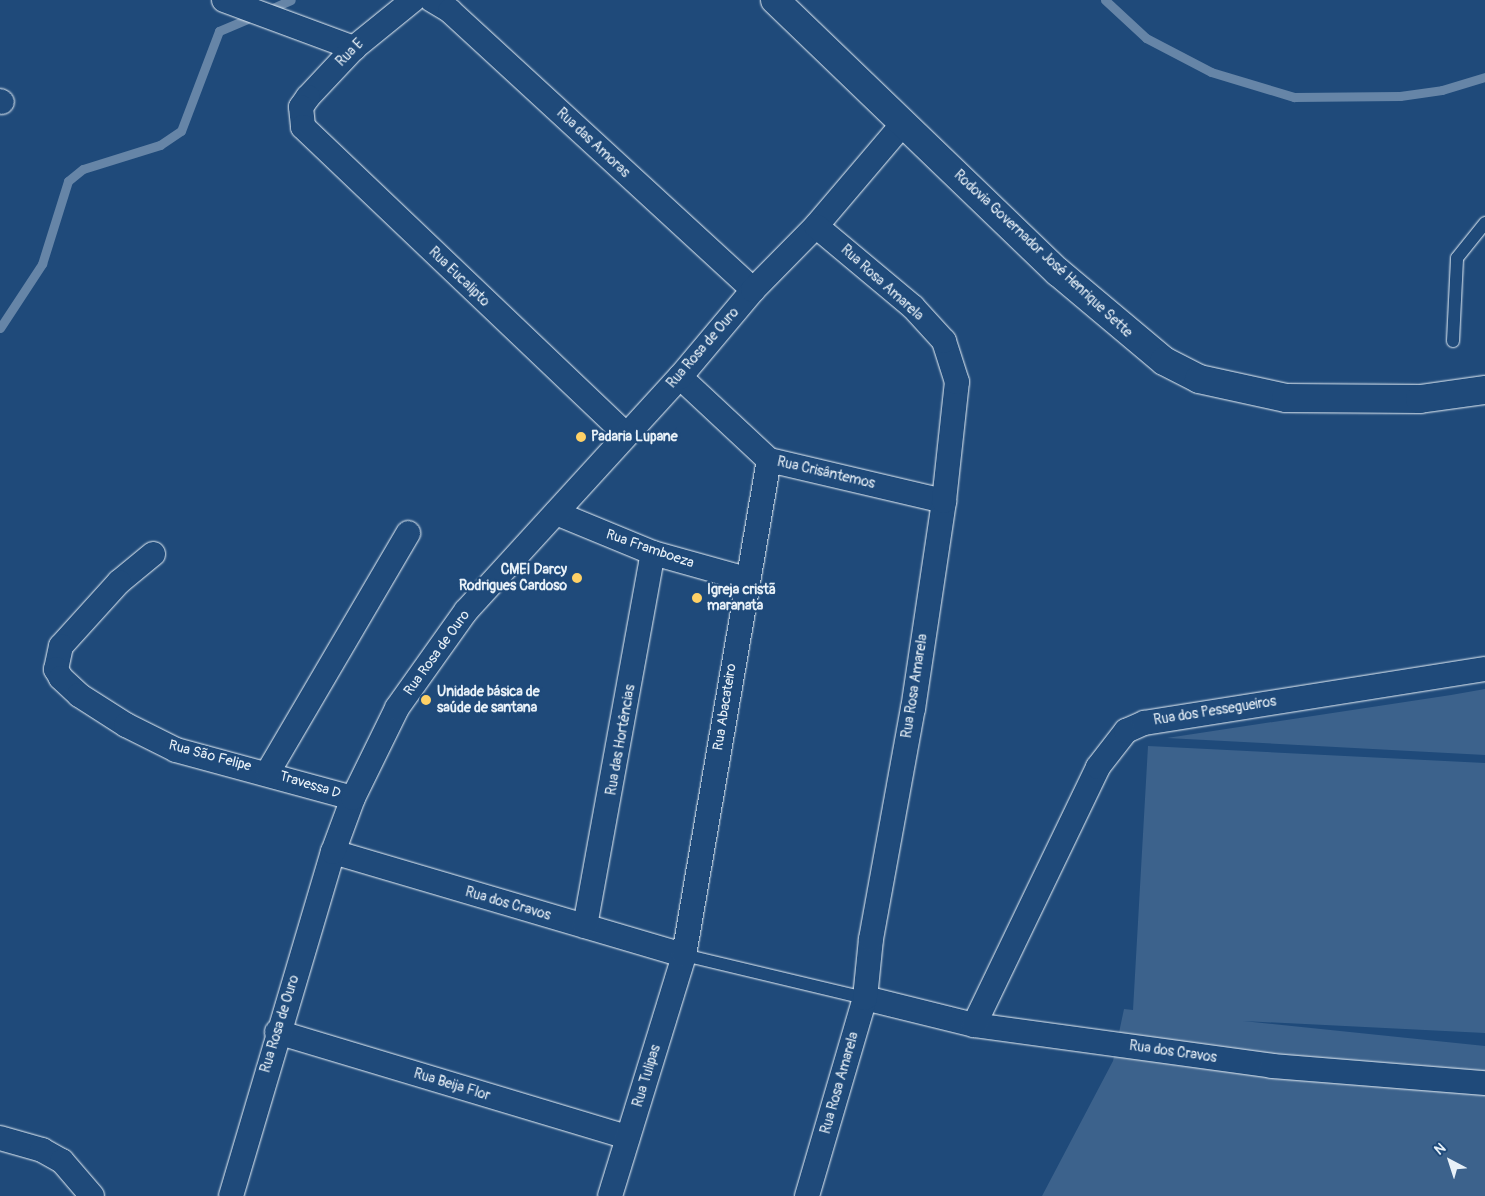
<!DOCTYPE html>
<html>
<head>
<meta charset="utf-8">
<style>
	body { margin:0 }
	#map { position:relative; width:1485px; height:1196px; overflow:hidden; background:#1f4a7a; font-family:Pangolin,sans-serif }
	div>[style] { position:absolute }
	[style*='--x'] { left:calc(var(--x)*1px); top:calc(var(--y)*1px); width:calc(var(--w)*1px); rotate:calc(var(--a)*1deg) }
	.green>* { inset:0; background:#3c628c }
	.stream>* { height:9px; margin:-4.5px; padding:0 4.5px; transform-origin:4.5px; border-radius:4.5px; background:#6685a7 }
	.roads { filter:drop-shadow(0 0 1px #e8f1f8) drop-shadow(0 0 1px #e8f1f8) }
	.service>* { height:12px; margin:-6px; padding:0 6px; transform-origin:6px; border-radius:6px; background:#1f4a7a }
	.minor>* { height:24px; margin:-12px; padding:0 12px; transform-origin:12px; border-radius:12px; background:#1f4a7a }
	.secondary>* { height:28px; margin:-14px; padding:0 14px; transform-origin:14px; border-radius:14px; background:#1f4a7a }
	.dots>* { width:14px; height:14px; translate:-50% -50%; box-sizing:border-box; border:2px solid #1f4a7a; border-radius:50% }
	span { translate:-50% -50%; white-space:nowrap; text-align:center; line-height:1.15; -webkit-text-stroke:4.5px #1f4a7a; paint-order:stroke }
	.street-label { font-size:14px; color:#e8f1f8 }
	.poi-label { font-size:14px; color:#e8f1f8; font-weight:700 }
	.left { translate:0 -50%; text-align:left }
	.right { translate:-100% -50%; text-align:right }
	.north { position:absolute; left:1425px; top:1136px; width:50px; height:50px; -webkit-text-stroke:4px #1f4a7a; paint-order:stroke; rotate:320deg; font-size:14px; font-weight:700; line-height:20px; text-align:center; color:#e8f1f8 }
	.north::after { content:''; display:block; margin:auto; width:18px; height:22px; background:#e8f1f8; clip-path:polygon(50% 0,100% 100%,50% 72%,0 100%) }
</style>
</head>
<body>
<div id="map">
	<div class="green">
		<div style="clip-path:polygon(1485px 689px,1485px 755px,1167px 738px,1451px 695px)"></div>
		<div style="clip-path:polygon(1148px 746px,1485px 763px,1485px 1033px,1243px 1021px,1485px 1046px,1485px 1196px,1042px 1196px,1113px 1061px,1124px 1009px,1133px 1010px)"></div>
	</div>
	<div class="stream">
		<div style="--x:1105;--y:0;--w:56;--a:42.8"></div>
		<div style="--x:1146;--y:38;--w:73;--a:27.6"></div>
		<div style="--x:1211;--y:72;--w:87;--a:16.8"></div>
		<div style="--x:1294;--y:97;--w:106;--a:-0.5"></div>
		<div style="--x:1400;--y:96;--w:42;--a:-8.1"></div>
		<div style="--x:1442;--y:90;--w:45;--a:-16.8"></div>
		<div style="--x:266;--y:11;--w:27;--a:-24"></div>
		<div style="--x:0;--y:328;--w:77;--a:-56.7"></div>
		<div style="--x:42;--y:264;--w:87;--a:-72.6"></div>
		<div style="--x:68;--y:181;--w:19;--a:-39"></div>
		<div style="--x:83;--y:169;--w:81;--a:-17.3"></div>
		<div style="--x:160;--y:145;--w:25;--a:-34"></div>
		<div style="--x:181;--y:131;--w:107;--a:-69.2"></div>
		<div style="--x:219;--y:31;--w:38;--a:-23"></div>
	</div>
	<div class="roads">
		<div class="service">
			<div style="--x:1453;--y:341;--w:83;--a:-87.2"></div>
			<div style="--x:1457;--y:258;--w:45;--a:-51.3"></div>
			<div style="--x:684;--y:955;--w:186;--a:13.4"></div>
		</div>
		<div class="minor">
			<div style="--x:224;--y:0;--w:139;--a:20.3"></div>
			<div style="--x:413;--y:0;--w:76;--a:140.9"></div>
			<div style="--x:354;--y:48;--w:67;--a:133.2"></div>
			<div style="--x:308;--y:97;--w:12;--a:125"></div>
			<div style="--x:301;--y:107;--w:20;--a:84"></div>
			<div style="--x:303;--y:127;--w:445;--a:43.6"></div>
			<div style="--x:432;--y:0;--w:21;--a:31"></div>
			<div style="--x:450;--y:11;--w:412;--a:42.6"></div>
			<div style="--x:0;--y:101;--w:2;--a:27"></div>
			<div style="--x:680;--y:377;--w:122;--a:43"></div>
			<div style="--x:769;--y:460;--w:180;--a:13.2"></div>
			<div style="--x:556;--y:513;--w:105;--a:22.4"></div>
			<div style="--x:653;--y:553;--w:97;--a:15.6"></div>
			<div style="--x:153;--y:554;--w:44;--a:140.5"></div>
			<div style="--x:119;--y:582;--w:86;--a:132.2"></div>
			<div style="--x:61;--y:646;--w:24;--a:102"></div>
			<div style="--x:56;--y:669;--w:10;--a:61"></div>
			<div style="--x:61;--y:678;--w:25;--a:43"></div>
			<div style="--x:79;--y:695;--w:56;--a:32.6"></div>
			<div style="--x:126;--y:725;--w:56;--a:26.6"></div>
			<div style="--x:176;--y:750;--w:183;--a:15.2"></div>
			<div style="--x:268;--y:772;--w:277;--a:-59.6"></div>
			<div style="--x:333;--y:852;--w:366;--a:16.4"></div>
			<div style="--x:585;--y:926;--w:379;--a:-79.7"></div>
			<div style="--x:865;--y:998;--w:112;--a:13.9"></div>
			<div style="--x:974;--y:1025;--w:301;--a:7.8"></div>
			<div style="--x:1272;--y:1066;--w:214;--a:4.6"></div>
			<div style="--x:974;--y:1025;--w:286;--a:-64.3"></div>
			<div style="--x:1098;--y:767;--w:46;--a:-52.1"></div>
			<div style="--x:1126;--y:731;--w:20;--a:-24"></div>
			<div style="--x:1144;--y:723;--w:345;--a:-9"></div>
			<div style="--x:277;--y:1032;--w:366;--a:16.7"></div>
			<div style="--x:0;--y:1138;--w:44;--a:15.9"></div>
			<div style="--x:42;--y:1150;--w:23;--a:29"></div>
			<div style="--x:62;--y:1161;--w:46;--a:49.4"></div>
			<div style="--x:231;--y:1196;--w:359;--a:-73.5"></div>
			<div style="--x:333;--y:852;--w:58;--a:-69.7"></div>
			<div style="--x:353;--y:798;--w:100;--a:-63.9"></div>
			<div style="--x:397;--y:708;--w:119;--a:-54.6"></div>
			<div style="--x:466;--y:611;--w:317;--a:-47.6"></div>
			<div style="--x:680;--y:377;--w:114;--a:-50"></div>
			<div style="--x:753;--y:290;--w:90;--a:-45.5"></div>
			<div style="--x:816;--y:226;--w:133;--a:-49.6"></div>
			<div style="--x:610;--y:1196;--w:252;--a:-72.9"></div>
			<div style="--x:684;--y:955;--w:502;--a:-80.26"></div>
			<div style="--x:807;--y:1196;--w:206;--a:-73.7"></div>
			<div style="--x:865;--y:998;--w:59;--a:-84.2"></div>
			<div style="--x:871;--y:939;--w:234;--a:-79.7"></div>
			<div style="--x:913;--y:709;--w:210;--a:-81.5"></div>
			<div style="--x:944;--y:501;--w:120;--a:-83.8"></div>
			<div style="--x:957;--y:382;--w:43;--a:-107.6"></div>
			<div style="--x:944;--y:341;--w:46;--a:-132.4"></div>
			<div style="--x:913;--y:307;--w:126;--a:-140.1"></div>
		</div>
		<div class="secondary">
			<div style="--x:775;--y:0;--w:393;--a:43.9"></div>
			<div style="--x:1058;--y:272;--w:138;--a:40"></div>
			<div style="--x:1164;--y:361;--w:39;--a:27"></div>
			<div style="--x:1199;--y:379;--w:89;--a:12.3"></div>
			<div style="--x:1286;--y:398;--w:134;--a:0.4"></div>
			<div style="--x:1420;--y:399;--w:66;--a:-7.9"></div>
		</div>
	</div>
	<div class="dots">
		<div style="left:581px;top:437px;background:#ffd166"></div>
		<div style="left:577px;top:578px;background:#ffd166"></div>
		<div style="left:697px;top:598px;background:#ffd166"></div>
		<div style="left:426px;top:700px;background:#ffd166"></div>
	</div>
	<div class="street-label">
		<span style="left:350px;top:53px;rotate:-45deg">Rua E</span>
		<span style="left:593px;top:143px;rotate:43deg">Rua das Amoras</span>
		<span style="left:1043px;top:254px;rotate:43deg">Rodovia Governador José Henrique Sette</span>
		<span style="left:459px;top:277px;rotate:44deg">Rua Eucalipto</span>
		<span style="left:882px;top:283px;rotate:42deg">Rua Rosa Amarela</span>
		<span style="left:703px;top:348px;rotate:-49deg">Rua Rosa de Ouro</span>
		<span style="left:826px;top:473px;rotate:13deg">Rua Crisântemos</span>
		<span style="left:650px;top:549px;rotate:19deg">Rua Framboeza</span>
		<span style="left:437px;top:653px;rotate:-54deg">Rua Rosa de Ouro</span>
		<span style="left:915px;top:686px;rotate:-81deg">Rua Rosa Amarela</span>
		<span style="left:725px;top:707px;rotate:-81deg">Rua Abacateiro</span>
		<span style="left:1215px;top:711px;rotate:-9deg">Rua dos Pessegueiros</span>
		<span style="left:621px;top:740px;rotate:-80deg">Rua das Hortências</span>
		<span style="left:210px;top:756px;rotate:15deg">Rua São Felipe</span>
		<span style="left:310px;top:785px;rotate:17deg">Travessa D</span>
		<span style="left:508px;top:904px;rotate:16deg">Rua dos Cravos</span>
		<span style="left:280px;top:1024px;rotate:-73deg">Rua Rosa de Ouro</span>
		<span style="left:1173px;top:1052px;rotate:8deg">Rua dos Cravos</span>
		<span style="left:647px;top:1076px;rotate:-73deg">Rua Tulipas</span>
		<span style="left:840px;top:1083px;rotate:-74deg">Rua Rosa Amarela</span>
		<span style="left:452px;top:1085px;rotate:17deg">Rua Beija Flor</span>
	</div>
	<div class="poi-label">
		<span class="left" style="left:591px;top:437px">Padaria Lupane</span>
		<span class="right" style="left:567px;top:578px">CMEI Darcy<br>Rodrigues Cardoso</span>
		<span class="left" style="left:707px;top:598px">Igreja cristã<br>maranata</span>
		<span class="left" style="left:437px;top:700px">Unidade básica de<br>saúde de santana</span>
	</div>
	<div class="north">N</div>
</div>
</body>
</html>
